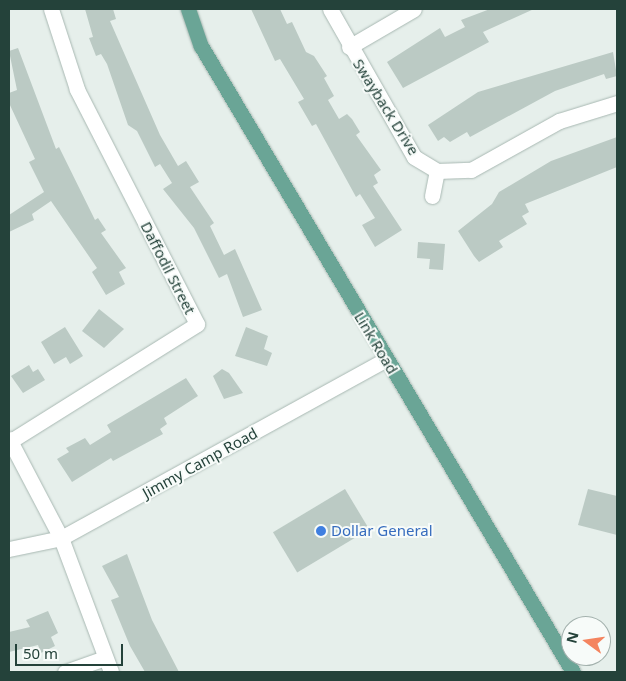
<!DOCTYPE html>
<html>
<head>
<meta charset="utf-8">
<style>
	body { margin:0 }
	#map { position:relative; width:626px; height:681px; overflow:hidden; background:#e6efeb; font-family:"Noto Sans",sans-serif }
	div>[style] { position:absolute }
	[style*='--x'] { left:calc(var(--x)*1px); top:calc(var(--y)*1px); width:calc(var(--w)*1px); rotate:calc(var(--a)*1deg) }
	.building>* { inset:0; background:#bbcac4; transform-origin:0 0 }
	.roads { filter:drop-shadow(0 0 1px #a8b8b2) drop-shadow(0 0 1px #a8b8b2) }
	.minor>* { height:15px; margin:-7.5px; padding:0 7.5px; transform-origin:7.5px; border-radius:7.5px; background:#fff }
	.major>* { height:15px; margin:-7.5px; padding:0 7.5px; transform-origin:7.5px; border-radius:7.5px; background:#6aa596 }
	.dots>* { width:14px; height:14px; translate:-50% -50%; box-sizing:border-box; border:2px solid #f7fbf9; border-radius:50% }
	span { translate:-50% -50%; white-space:nowrap; text-align:center; line-height:1.15; -webkit-text-stroke:4px #f7fbf9; paint-order:stroke }
	.street-label { font-size:15px; color:#24423a }
	.shop-label { font-size:15px; color:#366cbe }
	.left { translate:0 -50%; text-align:left }
	.frame { position:absolute; inset:0; border:10px solid #24423a; pointer-events:none }
	.north { position:absolute; left:561px; top:616px; width:50px; height:50px; box-sizing:border-box; background:#f7fbf9; border:1px solid #a3b1ad; border-radius:50%; rotate:284deg; font-size:14px; font-weight:700; line-height:20px; text-align:center; color:#24423a }
	.north::after { content:''; display:block; margin:auto; width:18px; height:22px; background:#f4845f; clip-path:polygon(50% 0,100% 100%,50% 72%,0 100%) }
	.scale { position:absolute; left:15px; top:644px; width:108px; height:22px; box-sizing:border-box; border:2px solid #24423a; border-top:0; padding-left:6px; font-size:15px; line-height:18px; white-space:nowrap; color:#24423a; -webkit-text-stroke:4px #f7fbf9; paint-order:stroke }
</style>
</head>
<body>
<div id="map">
	<div class="building">
		<div style="clip-path:polygon(85px 9px,113px 9px,116px 19px,110px 21px,160px 135px,178px 166px,186px 161px,199px 182px,190px 187px,214px 223px,210px 226px,224px 255px,235px 249px,262px 310px,243px 317px,227px 274px,219px 278px,194px 228px,163px 189px,172px 183px,160px 164px,155px 167px,137px 131px,128px 125px,107px 64px,101px 54px,96px 56px,89px 38px,93px 37px)"></div>
		<div style="clip-path:polygon(251px 9px,280px 9px,287px 24px,292px 22px,306px 52px,314px 56px,327px 76px,324px 78px,334px 96px,328px 100px,339px 119px,347px 114px,352px 119px,360px 132px,356px 135px,381px 170px,374px 175px,378px 183px,373px 186px,402px 230px,375px 247px,362px 225px,375px 218px,360px 194px,356px 197px,316px 124px,312px 126px,298px 102px,304px 99px,280px 59px,275px 61px)"></div>
		<div style="clip-path:polygon(490px 9px,534px 9px,483px 32px,489px 42px,403px 88px,387px 62px,440px 28px,445px 37px,465px 27px,461px 20px)"></div>
		<div style="clip-path:polygon(18px 48px,56px 149px,59px 147px,95px 220px,98px 218px,106px 230px,101px 233px,126px 268px,119px 272px,125px 284px,106px 295px,92px 272px,97px 268px,51px 201px,32px 214px,34px 220px,9px 232px,9px 215px,44px 192px,29px 162px,35px 159px,9px 103px,9px 93px,17px 90px,9px 51px)"></div>
		<div style="clip-path:polygon(613px 52px,617px 76px,606px 79px,604px 74px,555px 91px,470px 137px,467px 132px,450px 142px,444px 137px,438px 141px,428px 125px,478px 92px)"></div>
		<div style="clip-path:polygon(617px 137px,617px 167px,525px 204px,529px 212px,522px 216px,527px 224px,499px 241px,503px 247px,479px 262px,474px 256px,458px 231px,492px 204px,499px 192px,551px 161px)"></div>
		<div style="clip-path:polygon(418px 242px,445px 244px,443px 270px,429px 269px,430px 259px,417px 258px)"></div>
		<div style="clip-path:polygon(99px 309px,124px 329px,104px 348px,82px 331px)"></div>
		<div style="clip-path:polygon(65px 327px,83px 356px,70px 364px,66px 357px,54px 364px,41px 342px)"></div>
		<div style="clip-path:polygon(246px 327px,268px 336px,264px 349px,272px 353px,267px 366px,235px 356px)"></div>
		<div style="clip-path:polygon(29px 365px,33px 372px,38px 369px,45px 380px,23px 393px,11px 376px)"></div>
		<div style="clip-path:polygon(222px 369px,229px 373px,243px 393px,224px 399px,213px 376px)"></div>
		<div style="clip-path:polygon(186px 378px,198px 396px,164px 418px,167px 424px,160px 429px,163px 434px,113px 461px,111px 458px,72px 482px,57px 459px,69px 452px,66px 448px,85px 438px,90px 445px,111px 432px,107px 425px)"></div>
		<div style="left:345px;top:489px;width:47px;height:84px;rotate:59deg"></div>
		<div style="clip-path:polygon(588px 489px,617px 496px,617px 535px,578px 525px)"></div>
		<div style="clip-path:polygon(127px 554px,152px 620px,179px 672px,145px 672px,130px 646px,111px 600px,119px 597px,102px 566px)"></div>
		<div style="clip-path:polygon(48px 611px,58px 633px,51px 637px,55px 646px,41px 653px,38px 645px,9px 652px,9px 632px,30px 627px,26px 620px)"></div>
	</div>
	<div class="roads">
		<div class="minor">
			<div style="--x:330;--y:9;--w:170;--a:60.4"></div>
			<div style="--x:414;--y:157;--w:27;--a:31"></div>
			<div style="--x:437;--y:171;--w:34;--a:-2"></div>
			<div style="--x:471;--y:170;--w:101;--a:-29.1"></div>
			<div style="--x:559;--y:121;--w:61;--a:-17.2"></div>
			<div style="--x:349;--y:47;--w:75;--a:-30.3"></div>
			<div style="--x:432;--y:196;--w:25;--a:-79"></div>
			<div style="--x:9;--y:439;--w:112;--a:62.3"></div>
			<div style="--x:61;--y:538;--w:143;--a:69.5"></div>
			<div style="--x:9;--y:442;--w:222;--a:-32.1"></div>
			<div style="--x:197;--y:324;--w:264;--a:-117.1"></div>
			<div style="--x:77;--y:89;--w:84;--a:-108"></div>
			<div style="--x:9;--y:549;--w:53;--a:-11.9"></div>
			<div style="--x:61;--y:538;--w:370;--a:-28.8"></div>
			<div style="--x:65;--y:672;--w:42;--a:-19.3"></div>
		</div>
		<div class="major">
			<div style="--x:188;--y:9;--w:39;--a:71"></div>
			<div style="--x:201;--y:46;--w:728;--a:59.28"></div>
		</div>
	</div>
	<div class="dots">
		<div style="left:321px;top:531px;background:#3f7fe0"></div>
	</div>
	<div class="street-label">
		<span style="left:386px;top:107px;rotate:58deg">Swayback Drive</span>
		<span style="left:168px;top:268px;rotate:63deg">Daffodil Street</span>
		<span style="left:376px;top:343px;rotate:59deg">Link Road</span>
		<span style="left:200px;top:463px;rotate:-29deg">Jimmy Camp Road</span>
	</div>
	<div class="shop-label">
		<span class="left" style="left:331px;top:531px">Dollar General</span>
	</div>
	<div class="frame"></div>
	<div class="north">N</div>
	<div class="scale">50 m</div>
</div>
</body>
</html>
